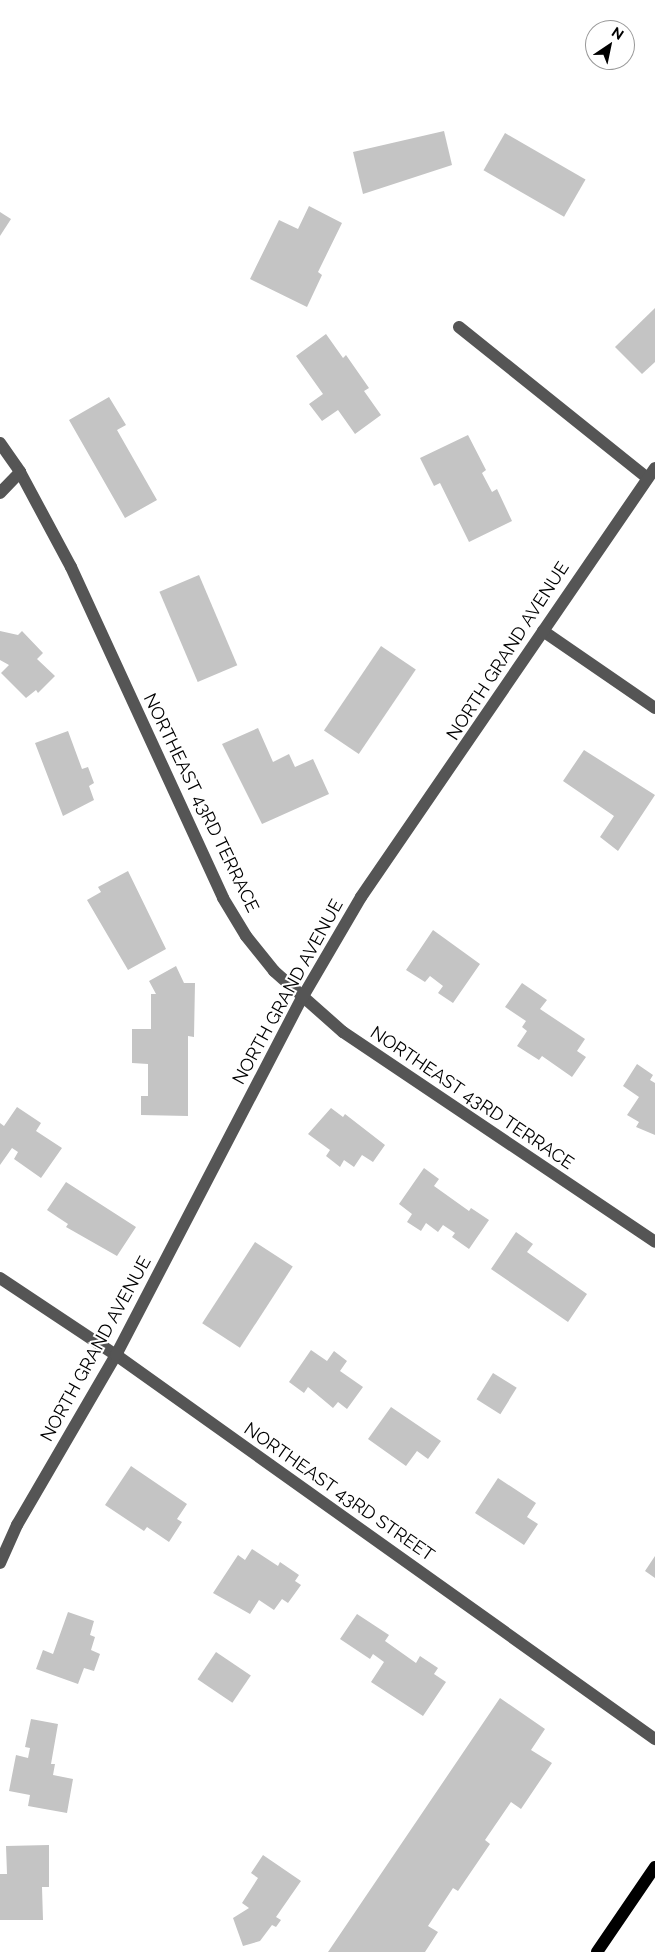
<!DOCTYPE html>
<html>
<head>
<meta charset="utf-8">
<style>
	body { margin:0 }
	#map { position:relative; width:655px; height:1952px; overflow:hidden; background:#fff; font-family:Raleway,sans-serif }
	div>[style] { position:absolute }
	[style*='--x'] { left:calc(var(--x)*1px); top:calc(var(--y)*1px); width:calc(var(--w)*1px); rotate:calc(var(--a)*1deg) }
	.building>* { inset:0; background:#c4c4c4; transform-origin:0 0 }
	.minor>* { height:12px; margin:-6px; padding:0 6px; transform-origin:6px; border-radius:6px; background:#555 }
	.major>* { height:12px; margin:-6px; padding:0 6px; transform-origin:6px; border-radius:6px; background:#000 }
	span { translate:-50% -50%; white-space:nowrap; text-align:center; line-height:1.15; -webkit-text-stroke:4px #fff; paint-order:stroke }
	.street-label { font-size:18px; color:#000 }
	.north { position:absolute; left:585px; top:20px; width:50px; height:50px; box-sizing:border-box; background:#fff; border:1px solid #999; border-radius:50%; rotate:34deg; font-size:14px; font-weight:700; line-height:20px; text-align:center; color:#000 }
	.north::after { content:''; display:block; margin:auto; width:18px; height:22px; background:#000; clip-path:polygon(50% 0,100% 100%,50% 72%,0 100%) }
</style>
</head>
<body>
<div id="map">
	<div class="building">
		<div style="clip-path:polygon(444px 131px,452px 165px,363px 194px,353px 152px)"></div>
		<div style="left:505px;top:133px;width:93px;height:43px;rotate:30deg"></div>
		<div style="clip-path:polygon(309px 206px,342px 223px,318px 272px,322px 275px,307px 307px,250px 279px,279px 220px,298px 229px)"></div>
		<div style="clip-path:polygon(0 212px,11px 219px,0 236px)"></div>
		<div style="clip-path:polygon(655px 308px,655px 362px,642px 374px,615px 347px)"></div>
		<div style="clip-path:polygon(326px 334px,343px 358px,346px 355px,369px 388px,364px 391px,381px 415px,355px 434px,338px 410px,322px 421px,309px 404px,323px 394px,296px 356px)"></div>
		<div style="clip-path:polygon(109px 397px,126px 425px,117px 430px,157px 500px,125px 518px,69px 420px)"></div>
		<div style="clip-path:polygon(468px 435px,486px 470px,482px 473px,492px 492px,497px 489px,512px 521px,469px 542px,440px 483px,434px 486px,420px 458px)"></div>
		<div style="left:199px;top:575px;width:98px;height:43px;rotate:67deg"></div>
		<div style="clip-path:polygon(0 631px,18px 635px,22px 631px,43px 653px,37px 659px,55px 676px,38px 693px,36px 690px,26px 698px,1px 673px,9px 665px,0 660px)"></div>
		<div style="left:381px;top:646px;width:42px;height:102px;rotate:34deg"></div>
		<div style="clip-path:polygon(258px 728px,273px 762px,289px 754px,295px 767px,313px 759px,329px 794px,262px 824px,222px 744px)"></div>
		<div style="clip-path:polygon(68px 731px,82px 769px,88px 767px,94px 783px,89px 786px,94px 800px,63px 816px,35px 743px)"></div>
		<div style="clip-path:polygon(584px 750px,655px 795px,618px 851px,600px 837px,614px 816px,563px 781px)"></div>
		<div style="clip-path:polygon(128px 871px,166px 949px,128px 970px,87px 900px,101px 892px,98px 887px)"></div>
		<div style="clip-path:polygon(433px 930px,480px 964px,453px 1003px,438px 993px,443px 986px,430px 976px,425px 982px,406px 970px)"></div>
		<div style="clip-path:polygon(176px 966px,184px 983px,195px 983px,194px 1037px,188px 1036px,188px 1116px,141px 1115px,141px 1096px,148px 1096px,148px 1064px,132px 1063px,132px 1029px,151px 1029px,151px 994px,156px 994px,149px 981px)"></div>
		<div style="clip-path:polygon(522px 983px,547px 1000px,540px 1009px,585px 1039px,577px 1051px,586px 1057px,572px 1077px,542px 1056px,539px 1060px,517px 1046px,527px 1031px,522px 1027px,526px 1021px,505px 1007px)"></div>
		<div style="clip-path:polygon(637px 1064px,653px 1075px,650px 1080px,655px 1083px,655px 1135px,636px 1127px,639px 1122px,627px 1115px,639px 1097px,623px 1086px)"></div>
		<div style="clip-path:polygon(17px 1107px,41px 1123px,36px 1131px,62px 1148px,41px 1178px,14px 1159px,18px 1152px,12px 1148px,0 1165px,0 1123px,4px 1126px)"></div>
		<div style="clip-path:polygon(331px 1108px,343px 1117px,345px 1114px,385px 1145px,373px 1162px,362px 1155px,354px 1167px,344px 1160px,340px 1167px,326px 1156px,330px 1150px,308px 1134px)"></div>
		<div style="clip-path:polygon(424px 1168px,439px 1179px,434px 1186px,469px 1211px,471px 1208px,489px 1220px,469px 1249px,452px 1237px,455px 1233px,443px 1225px,438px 1232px,426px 1223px,421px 1231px,407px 1222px,412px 1214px,399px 1204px)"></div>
		<div style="clip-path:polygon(66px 1182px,136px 1227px,117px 1256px,66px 1227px,68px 1224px,47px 1210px)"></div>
		<div style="clip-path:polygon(516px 1232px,533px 1244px,527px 1252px,587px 1294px,568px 1322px,491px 1269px)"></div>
		<div style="left:255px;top:1242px;width:45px;height:97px;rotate:33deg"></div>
		<div style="clip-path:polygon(311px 1350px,327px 1361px,334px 1351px,347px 1361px,340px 1371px,363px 1387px,347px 1409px,338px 1402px,333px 1408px,308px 1387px,304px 1393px,289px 1382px)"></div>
		<div style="left:493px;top:1373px;width:28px;height:31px;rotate:32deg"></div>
		<div style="clip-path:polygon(391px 1407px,441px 1441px,428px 1459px,417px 1451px,406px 1466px,368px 1439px)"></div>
		<div style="clip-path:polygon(131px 1466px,187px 1504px,177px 1519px,182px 1522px,169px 1542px,147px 1527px,144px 1531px,105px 1505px)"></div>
		<div style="clip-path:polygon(498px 1478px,536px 1503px,527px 1517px,538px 1524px,524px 1545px,475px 1513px)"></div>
		<div style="clip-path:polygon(252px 1549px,278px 1566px,280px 1562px,299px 1575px,295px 1581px,301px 1585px,288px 1603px,282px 1599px,274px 1610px,259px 1600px,250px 1614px,213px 1593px,238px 1555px,245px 1560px)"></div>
		<div style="clip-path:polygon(655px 1556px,655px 1578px,645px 1571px)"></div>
		<div style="clip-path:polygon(68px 1612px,94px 1621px,90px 1635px,95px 1637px,91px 1650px,100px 1654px,94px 1671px,84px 1668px,78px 1684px,36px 1669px,43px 1650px,53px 1654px)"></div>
		<div style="clip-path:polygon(357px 1614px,389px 1635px,385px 1641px,416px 1663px,420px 1656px,438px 1668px,434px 1674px,446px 1682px,423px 1716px,371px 1682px,384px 1662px,373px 1654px,370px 1659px,340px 1639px)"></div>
		<div style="left:216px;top:1652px;width:42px;height:33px;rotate:34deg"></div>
		<div style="clip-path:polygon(500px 1698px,545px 1729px,531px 1750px,552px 1763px,521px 1809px,511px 1802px,485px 1840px,490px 1844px,458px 1891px,453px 1888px,428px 1926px,438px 1932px,425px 1952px,328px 1952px)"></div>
		<div style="clip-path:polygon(31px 1719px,58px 1724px,51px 1764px,55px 1764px,53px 1775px,73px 1779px,67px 1813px,28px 1806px,30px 1795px,9px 1791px,16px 1755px,28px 1758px,30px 1748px,25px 1747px)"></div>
		<div style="clip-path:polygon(49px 1845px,49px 1887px,42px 1887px,43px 1920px,0 1920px,0 1874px,7px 1874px,6px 1846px)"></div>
		<div style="clip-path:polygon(263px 1855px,301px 1881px,276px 1917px,281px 1920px,276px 1927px,272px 1925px,260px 1941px,243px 1946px,233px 1918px,249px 1908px,242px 1903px,258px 1878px,251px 1873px)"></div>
	</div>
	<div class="minor">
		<div style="--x:459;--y:327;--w:240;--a:38.7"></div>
		<div style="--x:0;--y:443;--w:35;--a:55"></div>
		<div style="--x:20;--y:472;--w:108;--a:61.8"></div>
		<div style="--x:71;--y:567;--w:364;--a:65.3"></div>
		<div style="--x:223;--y:898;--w:44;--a:58.8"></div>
		<div style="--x:246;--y:936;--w:45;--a:51.3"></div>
		<div style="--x:274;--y:971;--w:92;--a:41.5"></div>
		<div style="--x:343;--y:1032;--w:376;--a:33.9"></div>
		<div style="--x:0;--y:493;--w:29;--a:-46"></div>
		<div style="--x:543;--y:631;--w:136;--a:34.5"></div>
		<div style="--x:0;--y:1278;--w:139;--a:33.6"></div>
		<div style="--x:116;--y:1355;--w:662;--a:35.47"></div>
		<div style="--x:0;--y:1563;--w:42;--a:-65.9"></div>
		<div style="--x:17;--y:1525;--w:197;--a:-59.8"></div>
		<div style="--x:116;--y:1355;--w:403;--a:-62.5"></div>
		<div style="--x:302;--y:998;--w:117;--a:-59.7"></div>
		<div style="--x:361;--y:897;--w:520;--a:-55.58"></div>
	</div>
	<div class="major">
		<div style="--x:597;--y:1952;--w:103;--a:-55.7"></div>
	</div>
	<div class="street-label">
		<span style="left:508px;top:651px;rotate:-57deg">NORTH GRAND AVENUE</span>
		<span style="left:201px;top:803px;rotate:64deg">NORTHEAST 43RD TERRACE</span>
		<span style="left:288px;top:992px;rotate:-61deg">NORTH GRAND AVENUE</span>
		<span style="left:472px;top:1098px;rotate:34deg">NORTHEAST 43RD TERRACE</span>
		<span style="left:96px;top:1349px;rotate:-61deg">NORTH GRAND AVENUE</span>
		<span style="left:339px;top:1492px;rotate:35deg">NORTHEAST 43RD STREET</span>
	</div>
	<div class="north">N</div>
</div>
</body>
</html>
